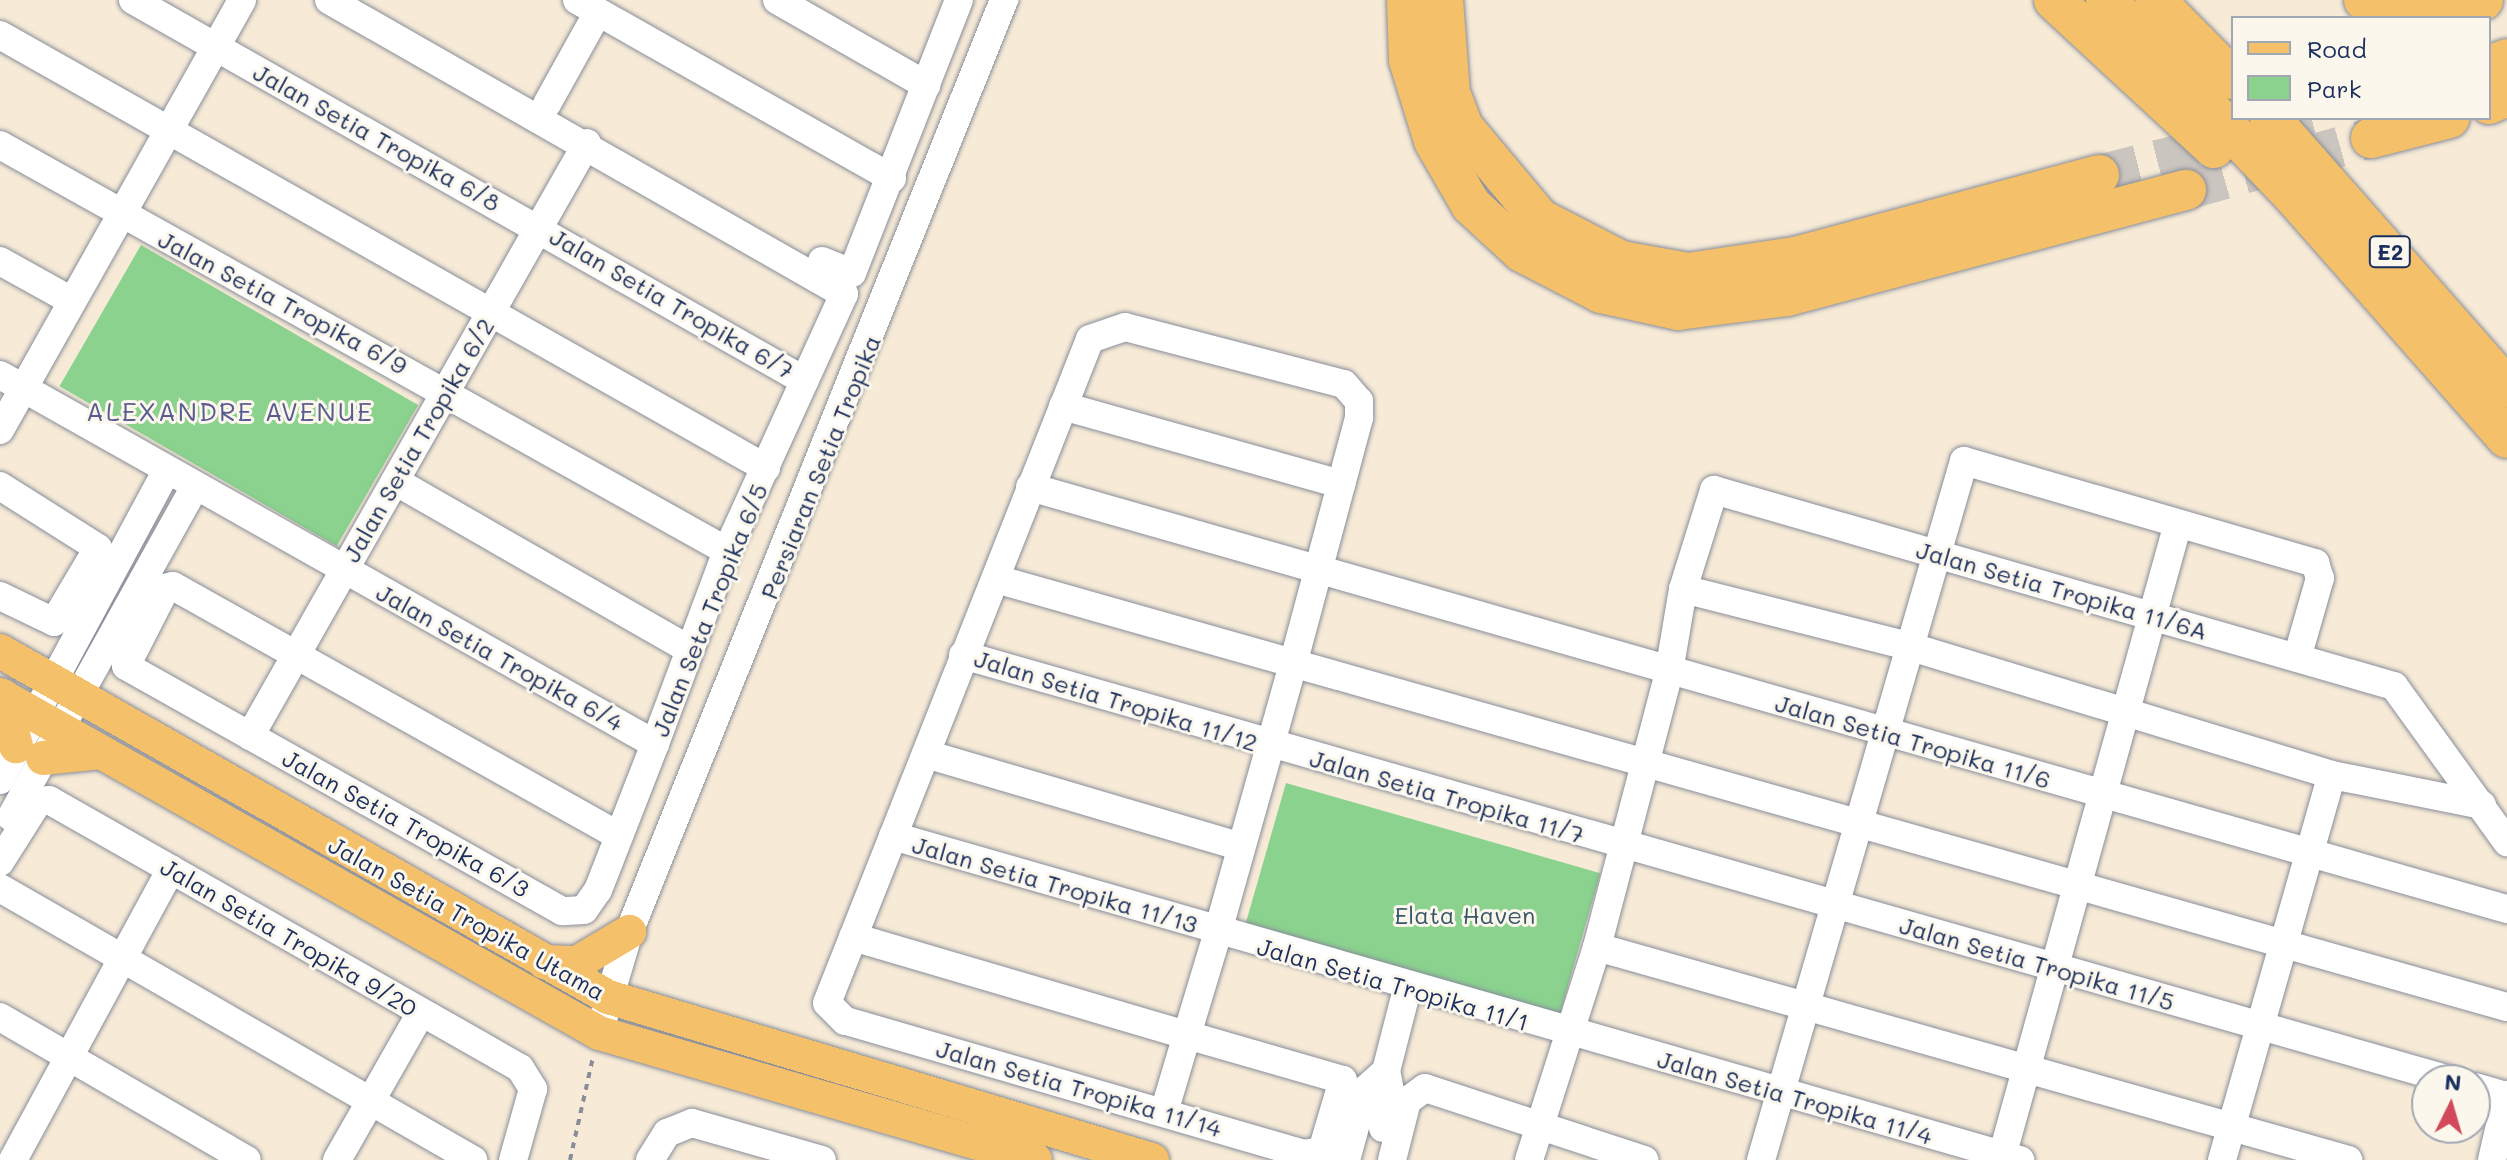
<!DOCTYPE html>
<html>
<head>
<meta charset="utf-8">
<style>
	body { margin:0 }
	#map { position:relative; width:2507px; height:1160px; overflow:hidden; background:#f7ebd7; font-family:Mali,sans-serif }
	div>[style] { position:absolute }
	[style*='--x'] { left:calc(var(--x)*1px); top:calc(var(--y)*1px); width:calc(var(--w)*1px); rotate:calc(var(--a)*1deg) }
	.green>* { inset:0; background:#8ad28e; transform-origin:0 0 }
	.highway-tunnel>* { height:40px; margin-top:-20px; transform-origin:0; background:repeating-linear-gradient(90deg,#cbc5bf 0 40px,transparent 0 60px) }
	.path>* { height:4px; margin-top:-2px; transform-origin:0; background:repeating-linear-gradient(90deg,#898d9a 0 6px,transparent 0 12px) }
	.roads { filter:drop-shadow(0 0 2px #898d9a) drop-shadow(0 0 2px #898d9a) }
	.minor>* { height:28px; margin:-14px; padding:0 14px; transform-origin:14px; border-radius:14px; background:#fff }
	.major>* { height:34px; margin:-17px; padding:0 17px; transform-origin:17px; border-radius:17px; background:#f4c16a }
	.highway>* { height:40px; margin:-20px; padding:0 20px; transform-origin:20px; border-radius:20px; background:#f4c16a }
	span { translate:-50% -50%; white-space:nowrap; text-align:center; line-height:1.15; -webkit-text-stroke:6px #fbf7ec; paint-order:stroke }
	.shield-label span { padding:2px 6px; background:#fbf7ec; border:2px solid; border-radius:6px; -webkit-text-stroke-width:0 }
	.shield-label { font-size:22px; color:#1b2f5e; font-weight:700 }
	.street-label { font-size:24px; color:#1b2f5e }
	.park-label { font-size:24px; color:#37586a }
	.neighbourhood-label { font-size:26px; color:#585c8f; letter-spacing:2px }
	.legend { position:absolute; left:2231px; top:16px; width:260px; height:104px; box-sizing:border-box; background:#fbf7ec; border:2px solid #a1a7b3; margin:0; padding:10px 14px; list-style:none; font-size:24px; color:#1b2f5e }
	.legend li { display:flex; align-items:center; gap:16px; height:40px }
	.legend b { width:40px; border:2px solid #a1a7b3 }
	.north { position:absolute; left:2411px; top:1064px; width:80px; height:80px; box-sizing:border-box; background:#fbf7ec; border:2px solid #a1a7b3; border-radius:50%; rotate:5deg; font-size:22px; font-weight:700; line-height:32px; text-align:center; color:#1b2f5e }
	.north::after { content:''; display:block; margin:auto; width:28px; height:36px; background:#d1495b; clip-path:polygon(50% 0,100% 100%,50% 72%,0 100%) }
</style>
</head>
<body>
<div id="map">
	<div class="green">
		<div style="left:141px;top:245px;width:320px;height:163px;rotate:30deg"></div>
		<div style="left:1286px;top:783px;width:327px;height:153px;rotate:16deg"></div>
	</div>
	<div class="highway-tunnel">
		<div style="--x:2099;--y:175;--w:230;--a:-14.3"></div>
		<div style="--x:2186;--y:190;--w:192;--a:-15.7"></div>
	</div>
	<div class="path">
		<div style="--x:570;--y:1160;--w:106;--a:-77.4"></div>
	</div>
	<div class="roads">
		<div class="minor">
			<div style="--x:133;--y:0;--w:772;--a:29.55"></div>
			<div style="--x:329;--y:0;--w:593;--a:29.72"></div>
			<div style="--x:844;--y:294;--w:282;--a:114.5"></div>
			<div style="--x:727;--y:551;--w:206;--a:110.5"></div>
			<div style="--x:655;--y:744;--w:157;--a:111.3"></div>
			<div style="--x:598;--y:890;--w:24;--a:125"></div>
			<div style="--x:584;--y:910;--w:22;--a:177"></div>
			<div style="--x:562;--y:911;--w:500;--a:-150.67"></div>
			<div style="--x:126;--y:666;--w:88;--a:-62.9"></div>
			<div style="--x:166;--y:588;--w:7;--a:-16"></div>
			<div style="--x:173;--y:586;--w:511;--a:29.27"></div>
			<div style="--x:577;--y:0;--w:362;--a:29.5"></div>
			<div style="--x:777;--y:0;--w:172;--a:29.7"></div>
			<div style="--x:0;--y:35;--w:880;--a:29.48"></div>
			<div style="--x:547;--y:104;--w:105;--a:-61"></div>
			<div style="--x:0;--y:145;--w:833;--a:29.18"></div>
			<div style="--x:0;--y:261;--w:82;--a:29.1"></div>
			<div style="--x:822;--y:261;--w:32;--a:22"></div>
			<div style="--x:852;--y:273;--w:293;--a:-68.6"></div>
			<div style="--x:0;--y:375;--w:752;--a:29.4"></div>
			<div style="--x:1063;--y:406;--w:289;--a:15.7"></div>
			<div style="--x:0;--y:430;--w:493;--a:-60.6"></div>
			<div style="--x:395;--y:481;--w:340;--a:29.8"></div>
			<div style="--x:0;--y:486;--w:116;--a:32.3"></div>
			<div style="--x:98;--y:548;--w:86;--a:120.7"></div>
			<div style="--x:54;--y:622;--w:60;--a:-154.3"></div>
			<div style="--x:1030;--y:487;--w:1536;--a:15.95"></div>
			<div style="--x:996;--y:579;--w:1570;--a:15.82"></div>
			<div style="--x:1683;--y:589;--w:232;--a:14.2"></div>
			<div style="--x:1908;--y:646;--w:443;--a:16.9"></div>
			<div style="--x:2332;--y:775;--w:153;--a:11.3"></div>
			<div style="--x:963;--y:655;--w:1547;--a:15.95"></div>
			<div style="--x:250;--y:736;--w:682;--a:-60.39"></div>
			<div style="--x:926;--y:754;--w:328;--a:16.4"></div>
			<div style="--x:0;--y:780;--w:352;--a:-61.7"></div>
			<div style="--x:11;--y:817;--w:379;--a:-60.9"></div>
			<div style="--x:893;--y:836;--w:1173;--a:16.04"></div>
			<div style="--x:0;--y:862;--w:71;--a:-57.7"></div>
			<div style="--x:38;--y:802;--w:11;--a:-10"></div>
			<div style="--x:49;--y:800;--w:542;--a:29.64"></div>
			<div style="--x:520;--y:1068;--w:25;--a:58"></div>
			<div style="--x:533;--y:1089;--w:74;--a:105.7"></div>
			<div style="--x:0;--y:888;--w:546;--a:29.9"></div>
			<div style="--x:853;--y:937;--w:348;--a:16.4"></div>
			<div style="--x:1187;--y:1035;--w:162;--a:16.1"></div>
			<div style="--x:1343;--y:1080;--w:74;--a:106.5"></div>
			<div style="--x:1322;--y:1151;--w:18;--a:171"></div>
			<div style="--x:1304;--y:1154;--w:478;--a:-163.8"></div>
			<div style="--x:845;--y:1021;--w:25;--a:-135"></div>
			<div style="--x:827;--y:1003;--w:714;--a:-68.39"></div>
			<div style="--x:1090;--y:339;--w:37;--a:-19"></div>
			<div style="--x:1125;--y:327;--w:226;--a:14.6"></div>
			<div style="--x:1344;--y:384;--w:23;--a:49"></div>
			<div style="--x:1359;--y:401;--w:17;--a:90"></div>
			<div style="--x:1359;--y:418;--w:259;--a:105"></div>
			<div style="--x:1292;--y:668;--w:274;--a:105.7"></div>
			<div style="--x:1218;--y:932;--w:108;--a:106.8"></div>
			<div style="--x:1187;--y:1035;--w:80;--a:106.6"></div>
			<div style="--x:1597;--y:947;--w:781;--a:15.83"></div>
			<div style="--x:0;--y:1017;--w:285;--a:30.1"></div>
			<div style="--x:599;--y:1033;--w:105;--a:-73.5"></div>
			<div style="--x:629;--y:932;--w:1005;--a:-68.08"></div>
			<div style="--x:2475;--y:1087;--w:33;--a:16"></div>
			<div style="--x:1383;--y:1128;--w:33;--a:-76"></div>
			<div style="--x:1391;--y:1096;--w:25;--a:-101"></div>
			<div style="--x:1386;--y:1071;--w:85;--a:-75.6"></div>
			<div style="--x:13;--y:1160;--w:331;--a:-61.5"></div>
			<div style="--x:337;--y:1160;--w:169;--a:-60.3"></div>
			<div style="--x:650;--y:1160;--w:32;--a:-58"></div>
			<div style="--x:667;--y:1133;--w:27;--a:-22"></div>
			<div style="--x:692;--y:1123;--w:135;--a:15.9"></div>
			<div style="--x:1346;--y:1160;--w:73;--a:-74.8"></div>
			<div style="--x:1365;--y:1090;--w:28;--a:-42"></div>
			<div style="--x:1392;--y:1160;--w:61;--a:-75.7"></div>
			<div style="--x:1407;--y:1101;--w:22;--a:-36"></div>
			<div style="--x:1425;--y:1088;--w:231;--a:18.2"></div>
			<div style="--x:1529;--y:1160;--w:224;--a:-72.3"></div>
			<div style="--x:1597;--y:947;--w:284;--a:-75.3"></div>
			<div style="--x:1669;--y:672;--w:84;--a:-80.4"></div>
			<div style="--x:1683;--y:589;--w:104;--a:-72.6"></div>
			<div style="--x:1714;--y:490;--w:708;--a:16.08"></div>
			<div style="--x:2394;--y:686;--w:193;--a:54.1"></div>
			<div style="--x:1761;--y:1160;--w:728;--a:-73.81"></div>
			<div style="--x:1964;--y:461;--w:366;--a:16.2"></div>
			<div style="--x:2315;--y:563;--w:16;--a:72"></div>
			<div style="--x:2320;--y:578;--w:83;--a:106"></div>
			<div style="--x:2001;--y:1160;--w:657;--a:-74.46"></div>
			<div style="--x:2222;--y:1160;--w:400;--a:-74.1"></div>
			<div style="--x:2492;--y:1160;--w:67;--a:-77"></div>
		</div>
		<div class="major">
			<div style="--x:0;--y:651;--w:700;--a:29.64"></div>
			<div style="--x:608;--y:997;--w:568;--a:16.68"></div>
			<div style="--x:0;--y:695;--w:688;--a:29.43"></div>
			<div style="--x:599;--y:1033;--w:454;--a:16.2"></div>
			<div style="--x:3;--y:696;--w:52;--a:75.4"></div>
			<div style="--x:43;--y:758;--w:58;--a:-5.9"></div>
			<div style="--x:544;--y:962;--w:33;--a:2"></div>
			<div style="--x:577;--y:963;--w:61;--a:-30.8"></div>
		</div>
		<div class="highway">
			<div style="--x:1407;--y:0;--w:60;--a:88.1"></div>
			<div style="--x:1409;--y:60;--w:85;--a:72.8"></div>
			<div style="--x:1434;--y:141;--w:74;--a:60"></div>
			<div style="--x:1471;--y:205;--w:69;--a:42.7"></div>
			<div style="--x:1522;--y:252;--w:89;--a:27.4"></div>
			<div style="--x:1601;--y:293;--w:79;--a:12.4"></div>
			<div style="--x:1678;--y:310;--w:110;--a:-7.3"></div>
			<div style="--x:1787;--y:296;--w:413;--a:-14.9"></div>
			<div style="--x:1443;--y:0;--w:93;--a:85.7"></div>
			<div style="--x:1450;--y:93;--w:36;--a:69"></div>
			<div style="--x:1463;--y:127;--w:120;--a:50.1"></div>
			<div style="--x:1540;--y:219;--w:91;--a:27.4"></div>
			<div style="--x:1621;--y:261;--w:68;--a:10.2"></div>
			<div style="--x:1688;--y:273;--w:108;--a:-8.5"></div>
			<div style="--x:1795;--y:257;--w:315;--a:-15.1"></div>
			<div style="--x:2054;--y:0;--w:218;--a:42.8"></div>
			<div style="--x:2106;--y:0;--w:277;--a:46.3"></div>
			<div style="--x:2297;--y:200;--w:317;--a:48.6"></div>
			<div style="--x:2155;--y:0;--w:111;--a:45.4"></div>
			<div style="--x:2364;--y:0;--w:119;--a:0"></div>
			<div style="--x:2489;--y:66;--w:19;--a:-21"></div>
			<div style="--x:2489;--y:104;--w:20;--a:-24"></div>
			<div style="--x:2270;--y:118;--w:359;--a:48.7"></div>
			<div style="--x:2371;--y:138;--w:81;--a:-14.2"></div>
		</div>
	</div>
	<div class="shield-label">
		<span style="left:2390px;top:252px">E2</span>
	</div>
	<div class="street-label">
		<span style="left:377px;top:137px;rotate:29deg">Jalan Setia Tropika 6/8</span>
		<span style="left:283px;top:302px;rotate:28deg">Jalan Setia Tropika 6/9</span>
		<span style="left:672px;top:303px;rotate:30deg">Jalan Setia Tropika 6/7</span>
		<span style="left:418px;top:440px;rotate:-60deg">Jalan Setia Tropika 6/2</span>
		<span style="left:820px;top:467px;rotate:-68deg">Persiaran Setia Tropika</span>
		<span style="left:2062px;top:590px;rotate:16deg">Jalan Setia Tropika 11/6A</span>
		<span style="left:709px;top:610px;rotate:-68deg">Jalan Seta Tropika 6/5</span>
		<span style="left:500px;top:657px;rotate:29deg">Jalan Setia Tropika 6/4</span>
		<span style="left:1116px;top:700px;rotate:17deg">Jalan Setia Tropika 11/12</span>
		<span style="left:1913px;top:741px;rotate:16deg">Jalan Setia Tropika 11/6</span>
		<span style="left:1447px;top:796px;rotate:16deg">Jalan Setia Tropika 11/7</span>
		<span style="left:406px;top:823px;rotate:29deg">Jalan Setia Tropika 6/3</span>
		<span style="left:1055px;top:884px;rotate:16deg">Jalan Setia Tropika 11/13</span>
		<span style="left:467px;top:918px;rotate:29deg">Jalan Setia Tropika Utama</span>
		<span style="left:289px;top:937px;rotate:30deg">Jalan Setia Tropika 9/20</span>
		<span style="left:2037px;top:963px;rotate:16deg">Jalan Setia Tropika 11/5</span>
		<span style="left:1393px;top:984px;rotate:16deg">Jalan Setia Tropika 11/1</span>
		<span style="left:1079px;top:1088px;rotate:16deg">Jalan Setia Tropika 11/14</span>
		<span style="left:1795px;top:1097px;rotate:16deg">Jalan Setia Tropika 11/4</span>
	</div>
	<div class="park-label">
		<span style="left:1465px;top:915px">Elata Haven</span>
	</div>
	<div class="neighbourhood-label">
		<span style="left:230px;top:412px">ALEXANDRE AVENUE</span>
	</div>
	<ul class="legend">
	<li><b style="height:10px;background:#f4c16a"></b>Road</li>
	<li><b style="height:22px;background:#8ad28e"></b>Park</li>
	</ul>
	<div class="north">N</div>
</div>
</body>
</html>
